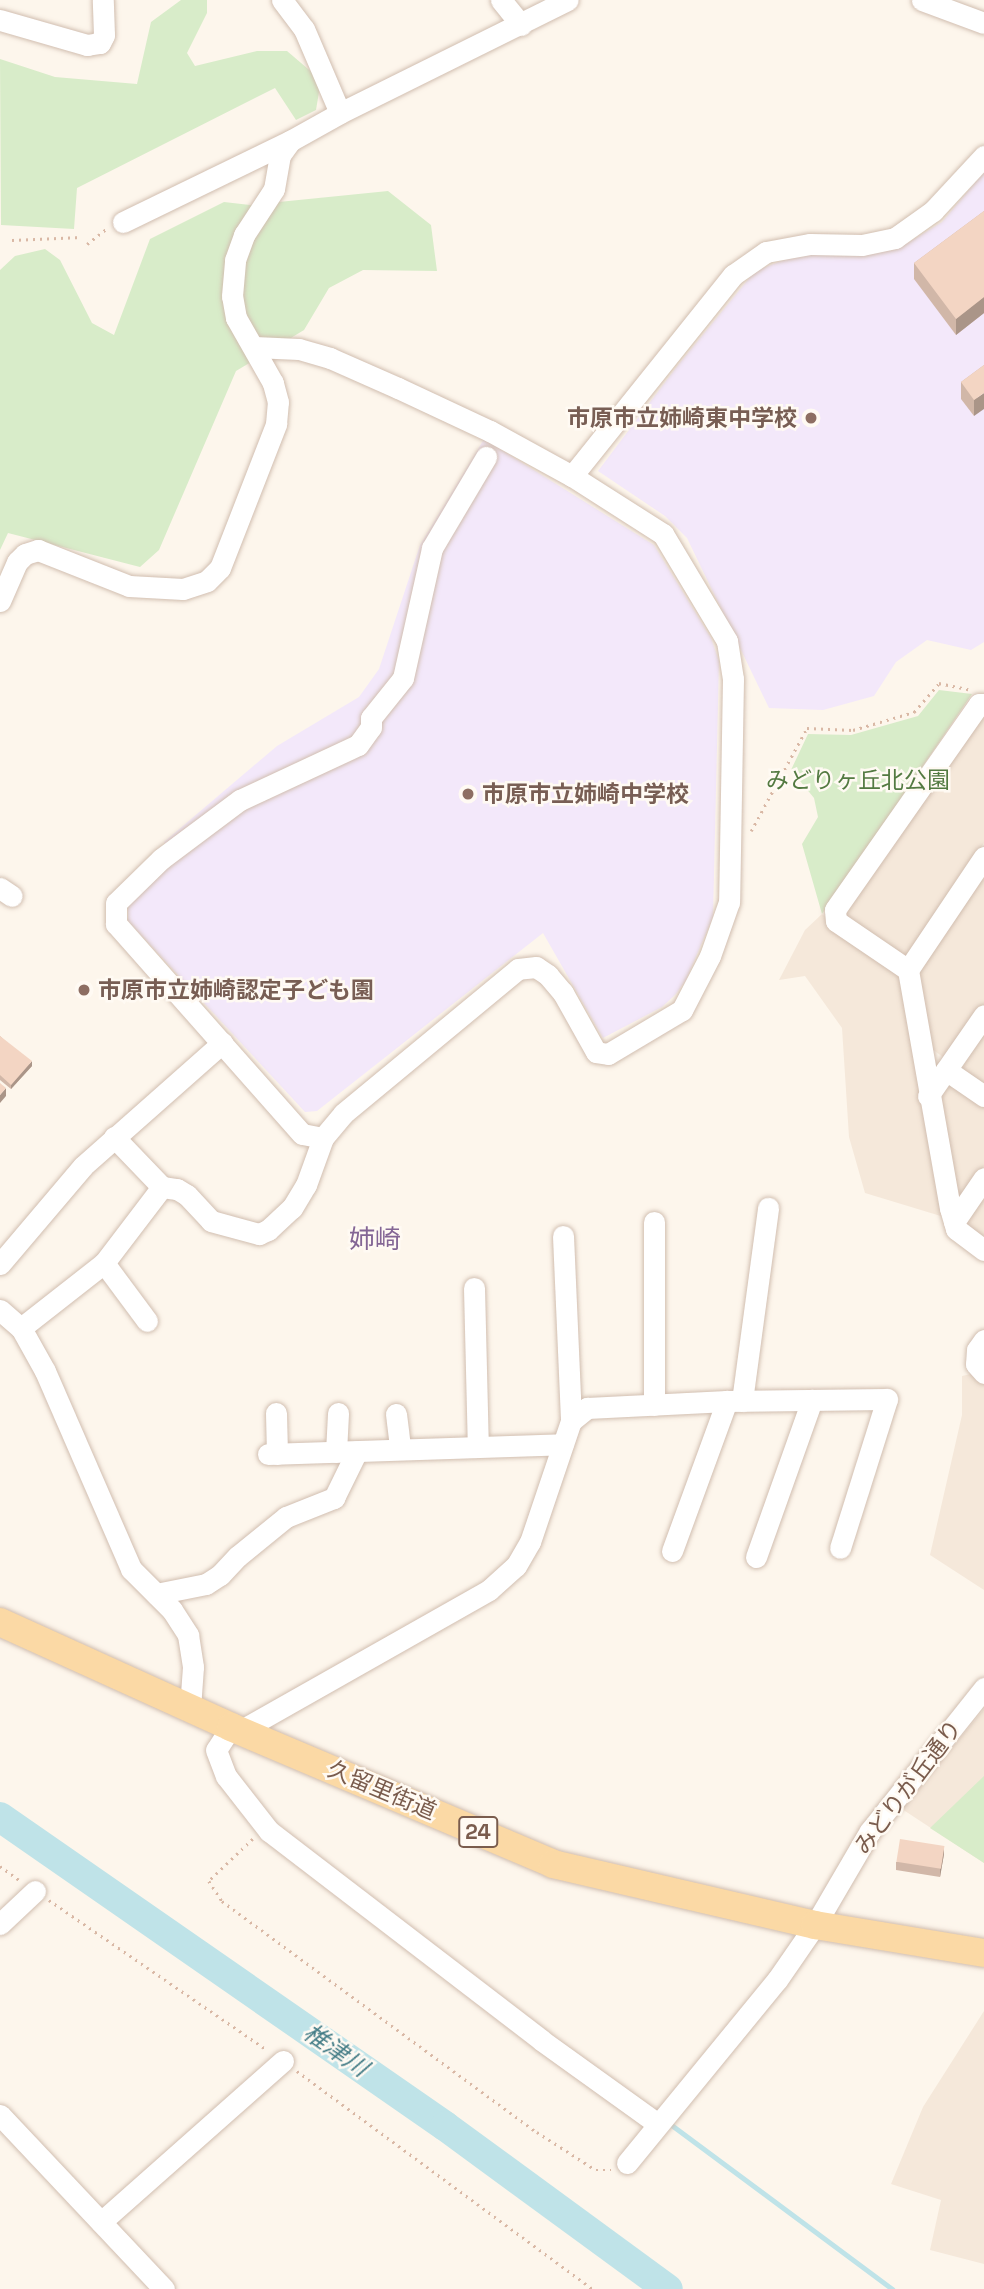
<!DOCTYPE html>
<html>
<head>
<meta charset="utf-8">
<style>
	body { margin:0 }
	#map { position:relative; width:984px; height:2289px; overflow:hidden; background:#fdf6ec; font-family:"Space Grotesk","Noto Sans JP",sans-serif }
	div>[style] { position:absolute }
	[style*='--x'] { left:calc(var(--x)*1px); top:calc(var(--y)*1px); width:calc(var(--w)*1px); rotate:calc(var(--a)*1deg) }
	.residential>* { inset:0; background:#f5e8da }
	.education>* { inset:0; background:#f3e8fa }
	.green>* { inset:0; background:#d8ecc9 }
	.stream>* { height:5px; margin:-2.5px; padding:0 2.5px; transform-origin:2.5px; border-radius:2.5px; background:#bfe3e8 }
	.river>* { height:30px; margin:-15px; padding:0 15px; transform-origin:15px; border-radius:15px; background:#bfe3e8 }
	.path>* { height:2.5px; margin-top:-1.25px; transform-origin:0; background:repeating-linear-gradient(90deg,#d9b8a5 0 2px,transparent 0 7px) }
	.roads { filter:drop-shadow(0 0 2px #d1beb0) drop-shadow(0 0 2px #d1beb0) }
	.minor>* { height:21px; margin:-10.5px; padding:0 10.5px; transform-origin:10.5px; border-radius:10.5px; background:#fff }
	.major>* { height:28px; margin:-14px; padding:0 14px; transform-origin:14px; border-radius:14px; background:#fbd9a5 }
	.wall>* { inset:0; background:#d1b7a8 }
	.shaded-wall>* { inset:0; background:#aa9588 }
	.building>* { inset:0; background:#f3d5c3; transform-origin:0 0 }
	.dots>* { width:19px; height:19px; translate:-50% -50%; box-sizing:border-box; border:4px solid #fffaf3; border-radius:50% }
	span { translate:-50% -50%; white-space:nowrap; text-align:center; line-height:1.15; -webkit-text-stroke:5px #fffaf3; paint-order:stroke }
	.shield-label span { padding:2px 5px; background:#fffaf3; border:2px solid; border-radius:5px; -webkit-text-stroke-width:0 }
	.shield-label { font-size:21px; color:#7a5c4d; font-weight:700 }
	.education-label { font-size:23px; color:#785e54; font-weight:700 }
	.right { translate:-100% -50%; text-align:right }
	.left { translate:0 -50%; text-align:left }
	.park-label { font-size:23px; color:#537a41 }
	.street-label { font-size:23px; color:#7a5c4d }
	.water-label { font-size:24px; color:#437c86; font-style:italic }
	.quarter-label { font-size:26px; color:#846695 }
</style>
</head>
<body>
<div id="map">
	<div class="residential">
		<div style="clip-path:polygon(984px 716px,984px 843px,908px 955px,901px 956px,846px 917px,847px 910px,978px 717px)"></div>
		<div style="clip-path:polygon(984px 870px,984px 1005px,943px 1057px,929px 1047px,915px 970px)"></div>
		<div style="clip-path:polygon(822px 914px,900px 973px,944px 1217px,865px 1193px,849px 1137px,842px 1028px,805px 976px,779px 980px,805px 930px)"></div>
		<div style="clip-path:polygon(984px 1033px,984px 1087px,964px 1072px,963px 1064px)"></div>
		<div style="clip-path:polygon(954px 1083px,984px 1104px,984px 1166px,960px 1198px,955px 1197px,936px 1101px,947px 1085px)"></div>
		<div style="clip-path:polygon(984px 1193px,984px 1239px,967px 1227px,965px 1221px)"></div>
		<div style="clip-path:polygon(971px 1374px,984px 1382px,984px 1590px,930px 1555px,962px 1415px,962px 1376px)"></div>
		<div style="clip-path:polygon(984px 1709px,984px 1863px,902px 1809px)"></div>
		<div style="clip-path:polygon(984px 2011px,984px 2264px,930px 2250px,941px 2200px,891px 2184px,923px 2107px)"></div>
	</div>
	<div class="education">
		<div style="clip-path:polygon(984px 172px,984px 642px,971px 650px,927px 640px,896px 662px,874px 696px,823px 710px,769px 708px,687px 538px,665px 516px,598px 471px,678px 365px,755px 271px,800px 254px,850px 256px,901px 247px,942px 222px)"></div>
		<div style="clip-path:polygon(484px 439px,654px 545px,711px 638px,719px 661px,713px 917px,686px 980px,676px 994px,662px 1007px,603px 1038px,543px 933px,317px 1111px,305px 1112px,128px 921px,128px 902px,175px 859px,164px 842px,277px 746px,359px 697px,379px 669px,420px 545px)"></div>
	</div>
	<div class="green">
		<div style="clip-path:polygon(181px 0,207px 0,207px 13px,187px 53px,195px 66px,257px 51px,287px 51px,321px 80px,316px 110px,296px 120px,275px 88px,77px 188px,74px 229px,1px 225px,0 59px,55px 77px,137px 84px,151px 22px)"></div>
		<div style="clip-path:polygon(388px 191px,431px 225px,437px 271px,363px 270px,329px 288px,304px 330px,236px 371px,159px 550px,140px 567px,8px 533px,0 550px,0 270px,15px 256px,45px 249px,60px 260px,92px 323px,114px 335px,150px 239px,224px 202px,250px 205px)"></div>
		<div style="clip-path:polygon(939px 690px,972px 694px,822px 914px,802px 844px,818px 817px,814px 798px,791px 770px,808px 734px,851px 735px,918px 716px)"></div>
		<div style="clip-path:polygon(984px 1776px,984px 1863px,930px 1828px)"></div>
	</div>
	<div class="stream">
		<div style="--x:666;--y:2121;--w:282;--a:36.6"></div>
	</div>
	<div class="river">
		<div style="--x:0;--y:1817;--w:542;--a:34.78"></div>
		<div style="--x:445;--y:2126;--w:276;--a:36.2"></div>
	</div>
	<div class="path">
		<div style="--x:12;--y:240;--w:70;--a:-2.5"></div>
		<div style="--x:87;--y:244;--w:24;--a:-38"></div>
		<div style="--x:751;--y:831;--w:117;--a:-61.5"></div>
		<div style="--x:807;--y:728;--w:46;--a:2.5"></div>
		<div style="--x:853;--y:730;--w:64;--a:-16.4"></div>
		<div style="--x:914;--y:712;--w:38;--a:-49"></div>
		<div style="--x:939;--y:683;--w:30;--a:12"></div>
		<div style="--x:253;--y:1839;--w:61;--a:136.3"></div>
		<div style="--x:209;--y:1881;--w:24;--a:57"></div>
		<div style="--x:222;--y:1901;--w:391;--a:36.3"></div>
		<div style="--x:537;--y:2132;--w:70;--a:32.8"></div>
		<div style="--x:596;--y:2170;--w:15;--a:0"></div>
		<div style="--x:0;--y:1866;--w:26;--a:36"></div>
		<div style="--x:49;--y:1900;--w:263;--a:34.5"></div>
		<div style="--x:297;--y:2071;--w:368;--a:36.4"></div>
	</div>
	<div class="roads">
		<div class="minor">
			<div style="--x:282;--y:0;--w:36;--a:53"></div>
			<div style="--x:304;--y:29;--w:91;--a:66.8"></div>
			<div style="--x:501;--y:0;--w:32;--a:51"></div>
			<div style="--x:922;--y:0;--w:66;--a:20.4"></div>
			<div style="--x:0;--y:20;--w:91;--a:16"></div>
			<div style="--x:87;--y:45;--w:13;--a:-9"></div>
			<div style="--x:100;--y:43;--w:9;--a:-63"></div>
			<div style="--x:104;--y:35;--w:35;--a:-92"></div>
			<div style="--x:123;--y:222;--w:186;--a:-25.9"></div>
			<div style="--x:254;--y:347;--w:45;--a:2.5"></div>
			<div style="--x:299;--y:349;--w:32;--a:16"></div>
			<div style="--x:330;--y:358;--w:74;--a:23.8"></div>
			<div style="--x:398;--y:388;--w:102;--a:25.1"></div>
			<div style="--x:490;--y:431;--w:94;--a:28.8"></div>
			<div style="--x:572;--y:476;--w:108;--a:32.5"></div>
			<div style="--x:663;--y:534;--w:125;--a:59.1"></div>
			<div style="--x:727;--y:641;--w:38;--a:81"></div>
			<div style="--x:733;--y:679;--w:223;--a:91"></div>
			<div style="--x:729;--y:902;--w:57;--a:109.4"></div>
			<div style="--x:710;--y:956;--w:61;--a:117.4"></div>
			<div style="--x:682;--y:1010;--w:86;--a:149.3"></div>
			<div style="--x:608;--y:1054;--w:12;--a:-171"></div>
			<div style="--x:596;--y:1052;--w:68;--a:-119.2"></div>
			<div style="--x:563;--y:993;--w:23;--a:-130"></div>
			<div style="--x:548;--y:975;--w:14;--a:-146"></div>
			<div style="--x:536;--y:967;--w:18;--a:174"></div>
			<div style="--x:518;--y:969;--w:227;--a:140.4"></div>
			<div style="--x:343;--y:1114;--w:31;--a:130"></div>
			<div style="--x:323;--y:1138;--w:21;--a:-169"></div>
			<div style="--x:302;--y:1134;--w:281;--a:-131.5"></div>
			<div style="--x:116;--y:924;--w:21;--a:-90"></div>
			<div style="--x:116;--y:903;--w:63;--a:-44.4"></div>
			<div style="--x:161;--y:859;--w:99;--a:-36.8"></div>
			<div style="--x:240;--y:800;--w:130;--a:-25"></div>
			<div style="--x:358;--y:745;--w:22;--a:-54"></div>
			<div style="--x:371;--y:727;--w:9;--a:-90"></div>
			<div style="--x:371;--y:718;--w:51;--a:-51.3"></div>
			<div style="--x:403;--y:678;--w:133;--a:-77.4"></div>
			<div style="--x:432;--y:548;--w:106;--a:-59.3"></div>
			<div style="--x:572;--y:476;--w:258;--a:-51.3"></div>
			<div style="--x:733;--y:275;--w:40;--a:-34.9"></div>
			<div style="--x:766;--y:252;--w:45;--a:-10.3"></div>
			<div style="--x:810;--y:244;--w:52;--a:1.1"></div>
			<div style="--x:862;--y:245;--w:34;--a:-12"></div>
			<div style="--x:895;--y:238;--w:47;--a:-35.4"></div>
			<div style="--x:933;--y:211;--w:75;--a:-47.2"></div>
			<div style="--x:0;--y:601;--w:43;--a:-66.4"></div>
			<div style="--x:17;--y:562;--w:11;--a:-45"></div>
			<div style="--x:25;--y:554;--w:14;--a:-17"></div>
			<div style="--x:38;--y:550;--w:98;--a:21.6"></div>
			<div style="--x:129;--y:586;--w:54;--a:3.2"></div>
			<div style="--x:183;--y:589;--w:25;--a:-18"></div>
			<div style="--x:207;--y:581;--w:18;--a:-45"></div>
			<div style="--x:220;--y:568;--w:155;--a:-68.7"></div>
			<div style="--x:276;--y:424;--w:22;--a:-85"></div>
			<div style="--x:278;--y:402;--w:20;--a:-105"></div>
			<div style="--x:273;--y:383;--w:75;--a:-119.6"></div>
			<div style="--x:236;--y:318;--w:22;--a:-100"></div>
			<div style="--x:232;--y:296;--w:36;--a:-85"></div>
			<div style="--x:235;--y:260;--w:27;--a:-70"></div>
			<div style="--x:244;--y:235;--w:55;--a:-56.9"></div>
			<div style="--x:274;--y:189;--w:35;--a:-80"></div>
			<div style="--x:280;--y:155;--w:17;--a:-54"></div>
			<div style="--x:290;--y:141;--w:57;--a:-29.2"></div>
			<div style="--x:340;--y:113;--w:254;--a:-26.4"></div>
			<div style="--x:984;--y:704;--w:5;--a:180"></div>
			<div style="--x:979;--y:704;--w:251;--a:125"></div>
			<div style="--x:835;--y:910;--w:11;--a:85"></div>
			<div style="--x:836;--y:921;--w:87;--a:34.2"></div>
			<div style="--x:908;--y:970;--w:242;--a:80"></div>
			<div style="--x:950;--y:1208;--w:22;--a:74"></div>
			<div style="--x:956;--y:1229;--w:35;--a:37"></div>
			<div style="--x:0;--y:888;--w:14;--a:34"></div>
			<div style="--x:908;--y:970;--w:136;--a:-56.1"></div>
			<div style="--x:946;--y:1070;--w:46;--a:34.4"></div>
			<div style="--x:928;--y:1096;--w:98;--a:-55.3"></div>
			<div style="--x:114;--y:1137;--w:69;--a:46.2"></div>
			<div style="--x:162;--y:1187;--w:15;--a:8"></div>
			<div style="--x:177;--y:1189;--w:12;--a:31"></div>
			<div style="--x:187;--y:1195;--w:35;--a:47"></div>
			<div style="--x:211;--y:1221;--w:50;--a:15.2"></div>
			<div style="--x:259;--y:1234;--w:10;--a:-24"></div>
			<div style="--x:268;--y:1230;--w:33;--a:-43"></div>
			<div style="--x:292;--y:1208;--w:27;--a:-59"></div>
			<div style="--x:306;--y:1185;--w:50;--a:-70.1"></div>
			<div style="--x:654;--y:1222;--w:183;--a:90"></div>
			<div style="--x:954;--y:1222;--w:53;--a:-55.7"></div>
			<div style="--x:563;--y:1236;--w:185;--a:87.5"></div>
			<div style="--x:104;--y:1263;--w:72;--a:53.4"></div>
			<div style="--x:0;--y:1264;--w:128;--a:-49.7"></div>
			<div style="--x:83;--y:1166;--w:186;--a:-41.5"></div>
			<div style="--x:474;--y:1288;--w:159;--a:88.6"></div>
			<div style="--x:0;--y:1310;--w:28;--a:41"></div>
			<div style="--x:21;--y:1328;--w:49;--a:60.8"></div>
			<div style="--x:45;--y:1371;--w:216;--a:66.5"></div>
			<div style="--x:131;--y:1569;--w:58;--a:45"></div>
			<div style="--x:172;--y:1610;--w:30;--a:57"></div>
			<div style="--x:188;--y:1635;--w:32;--a:81"></div>
			<div style="--x:193;--y:1667;--w:41;--a:94.2"></div>
			<div style="--x:21;--y:1328;--w:105;--a:-38.1"></div>
			<div style="--x:104;--y:1263;--w:96;--a:-52.7"></div>
			<div style="--x:984;--y:1340;--w:12;--a:125"></div>
			<div style="--x:977;--y:1350;--w:14;--a:94"></div>
			<div style="--x:976;--y:1364;--w:12;--a:48"></div>
			<div style="--x:742;--y:1401;--w:195;--a:-82.3"></div>
			<div style="--x:276;--y:1413;--w:41;--a:88.6"></div>
			<div style="--x:396;--y:1414;--w:35;--a:83"></div>
			<div style="--x:336;--y:1452;--w:39;--a:-87"></div>
			<div style="--x:268;--y:1454;--w:295;--a:-1.9"></div>
			<div style="--x:672;--y:1551;--w:160;--a:-69.9"></div>
			<div style="--x:756;--y:1557;--w:167;--a:-70.4"></div>
			<div style="--x:156;--y:1594;--w:51;--a:-11.3"></div>
			<div style="--x:206;--y:1584;--w:17;--a:-33"></div>
			<div style="--x:220;--y:1575;--w:26;--a:-47"></div>
			<div style="--x:238;--y:1556;--w:62;--a:-39.1"></div>
			<div style="--x:286;--y:1517;--w:52;--a:-21.6"></div>
			<div style="--x:334;--y:1498;--w:52;--a:-63.9"></div>
			<div style="--x:231;--y:1727;--w:27;--a:123"></div>
			<div style="--x:216;--y:1750;--w:28;--a:69"></div>
			<div style="--x:226;--y:1776;--w:70;--a:52"></div>
			<div style="--x:269;--y:1831;--w:343;--a:37.5"></div>
			<div style="--x:541;--y:2040;--w:144;--a:35.7"></div>
			<div style="--x:240;--y:1731;--w:286;--a:-29.5"></div>
			<div style="--x:489;--y:1590;--w:36;--a:-42"></div>
			<div style="--x:516;--y:1566;--w:28;--a:-60"></div>
			<div style="--x:530;--y:1542;--w:128;--a:-71.3"></div>
			<div style="--x:571;--y:1421;--w:21;--a:-39"></div>
			<div style="--x:587;--y:1408;--w:140;--a:-2.9"></div>
			<div style="--x:727;--y:1401;--w:160;--a:-0.7"></div>
			<div style="--x:887;--y:1399;--w:156;--a:107.5"></div>
			<div style="--x:0;--y:1924;--w:48;--a:-43.3"></div>
			<div style="--x:0;--y:2115;--w:239;--a:46.7"></div>
			<div style="--x:627;--y:2163;--w:237;--a:-50.7"></div>
			<div style="--x:777;--y:1980;--w:67;--a:-55.4"></div>
			<div style="--x:815;--y:1925;--w:109;--a:-59.7"></div>
			<div style="--x:870;--y:1831;--w:183;--a:-51.4"></div>
			<div style="--x:101;--y:2222;--w:243;--a:-41.5"></div>
		</div>
		<div class="major">
			<div style="--x:0;--y:1622;--w:254;--a:24.4"></div>
			<div style="--x:231;--y:1727;--w:350;--a:23"></div>
			<div style="--x:553;--y:1864;--w:269;--a:13.1"></div>
			<div style="--x:815;--y:1925;--w:171;--a:9.4"></div>
		</div>
	</div>
	<div class="wall">
		<div style="clip-path:polygon(984px 211px,984px 313px,956px 335px,914px 279px,914px 263px)"></div>
		<div style="clip-path:polygon(984px 365px,974px 416px,961px 399px,961px 382px)"></div>
		<div style="clip-path:polygon(0 1036px,32px 1066px,11px 1089px,0 1080px)"></div>
		<div style="clip-path:polygon(944px 1854px,940px 1877px,896px 1870px,896px 1862px)"></div>
	</div>
	<div class="shaded-wall">
		<div style="clip-path:polygon(984px 297px,984px 313px,956px 335px,956px 319px)"></div>
		<div style="clip-path:polygon(984px 393px,984px 409px,974px 416px,974px 400px)"></div>
		<div style="clip-path:polygon(32px 1061px,32px 1066px,11px 1089px,11px 1085px)"></div>
		<div style="clip-path:polygon(6px 1088px,6px 1096px,0 1103px,0 1095px)"></div>
		<div style="clip-path:polygon(944px 1846px,944px 1854px,940px 1877px,940px 1869px)"></div>
	</div>
	<div class="building">
		<div style="clip-path:polygon(984px 211px,984px 297px,956px 319px,914px 263px)"></div>
		<div style="clip-path:polygon(984px 365px,984px 393px,974px 400px,961px 382px)"></div>
		<div style="clip-path:polygon(0 1036px,32px 1061px,11px 1085px,0 1075px)"></div>
		<div style="clip-path:polygon(0 1083px,6px 1088px,0 1095px)"></div>
		<div style="left:900px;top:1839px;width:45px;height:23px;rotate:9deg"></div>
	</div>
	<div class="dots">
		<div style="left:811px;top:418px;background:#8d6e63"></div>
		<div style="left:468px;top:794px;background:#8d6e63"></div>
		<div style="left:84px;top:990px;background:#8d6e63"></div>
	</div>
	<div class="shield-label">
		<span style="left:478px;top:1832px">24</span>
	</div>
	<div class="education-label">
		<span class="right" style="left:797px;top:418px">市原市立姉崎東中学校</span>
		<span class="left" style="left:482px;top:794px">市原市立姉崎中学校</span>
		<span class="left" style="left:98px;top:990px">市原市立姉崎認定子ども園</span>
	</div>
	<div class="park-label">
		<span style="left:858px;top:780px">みどりヶ丘北公園</span>
	</div>
	<div class="street-label">
		<span style="left:908px;top:1787px;rotate:-53deg">みどりが丘通り</span>
		<span style="left:382px;top:1790px;rotate:23deg">久留里街道</span>
	</div>
	<div class="water-label">
		<span style="left:336px;top:2050px;rotate:35deg">椎津川</span>
	</div>
	<div class="quarter-label">
		<span style="left:375px;top:1240px">姉崎</span>
	</div>
</div>
</body>
</html>
